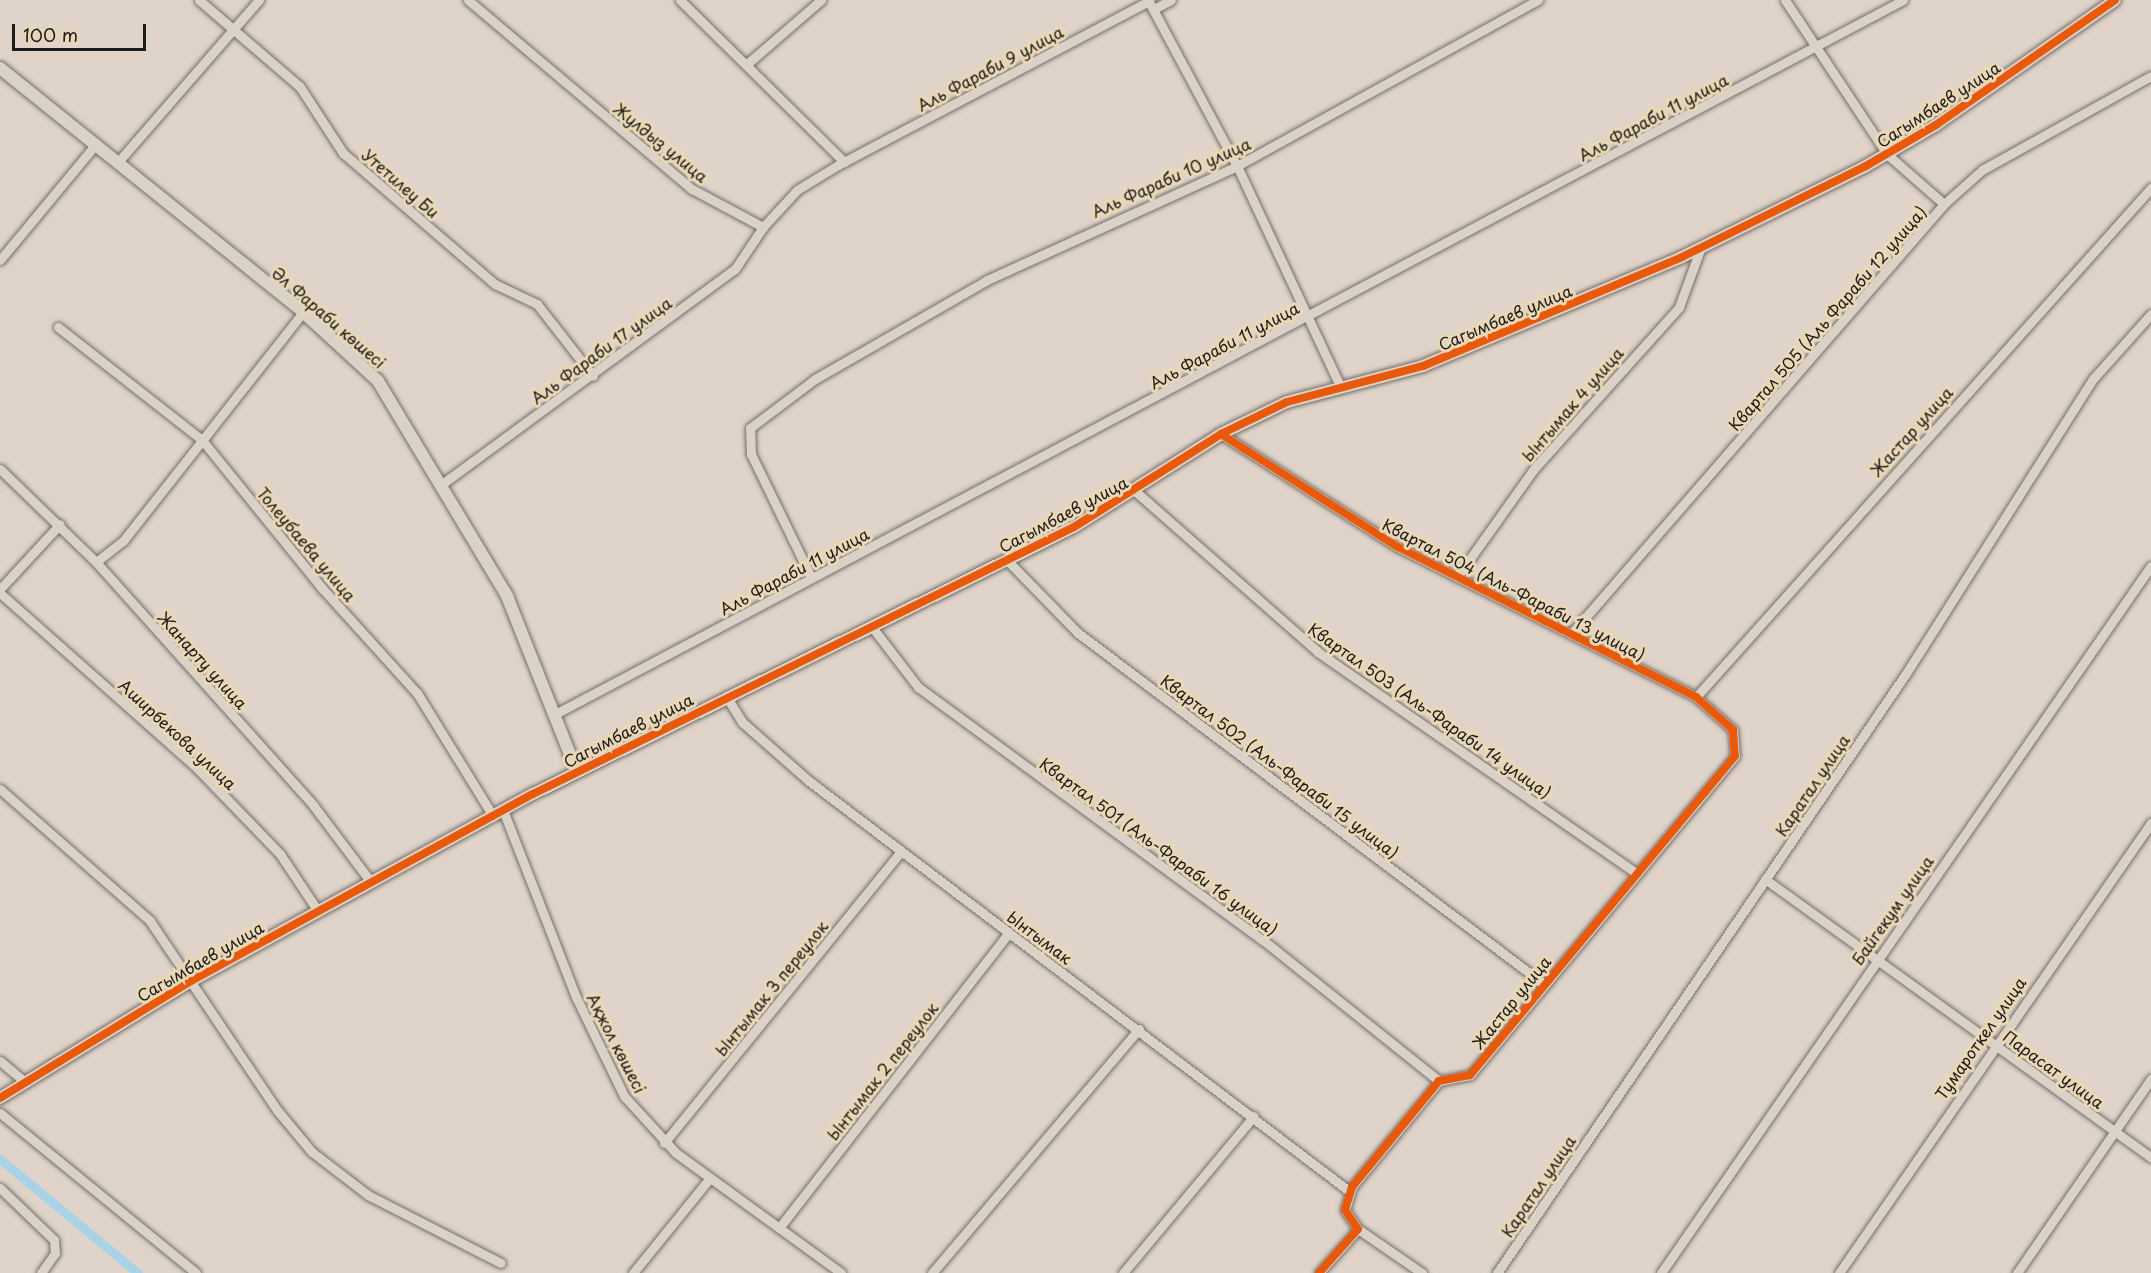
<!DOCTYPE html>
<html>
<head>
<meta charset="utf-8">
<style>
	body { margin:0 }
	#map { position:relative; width:2151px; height:1273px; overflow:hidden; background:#e0d4ca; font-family:"Playpen Sans",sans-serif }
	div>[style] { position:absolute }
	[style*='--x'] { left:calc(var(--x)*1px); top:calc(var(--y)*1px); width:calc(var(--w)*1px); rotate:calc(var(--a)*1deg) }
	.canal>* { height:9px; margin:-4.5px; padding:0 4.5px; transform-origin:4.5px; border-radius:4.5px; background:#a9d2e7 }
	.roads { filter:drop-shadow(0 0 2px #746f6a) drop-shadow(0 0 2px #746f6a) }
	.minor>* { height:9px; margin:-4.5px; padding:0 4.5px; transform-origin:4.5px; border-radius:4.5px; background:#dad2c7 }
	.tertiary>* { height:12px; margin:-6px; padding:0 6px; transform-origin:6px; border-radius:6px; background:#dad2c7 }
	.cycleway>* { height:8px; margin:-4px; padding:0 4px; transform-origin:4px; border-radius:4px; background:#e8590c }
	span { translate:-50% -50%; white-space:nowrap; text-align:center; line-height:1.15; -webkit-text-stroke:6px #ead7b5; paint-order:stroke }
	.street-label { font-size:16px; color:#1c1c1c }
	.scale { position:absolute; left:12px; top:24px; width:134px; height:27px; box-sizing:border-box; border:3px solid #1c1c1c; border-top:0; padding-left:8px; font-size:18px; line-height:21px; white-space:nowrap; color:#1c1c1c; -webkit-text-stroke:4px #ead7b5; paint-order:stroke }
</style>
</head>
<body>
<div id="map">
	<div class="canal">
		<div style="--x:0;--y:1159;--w:179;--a:39.6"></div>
	</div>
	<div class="roads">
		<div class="minor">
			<div style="--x:199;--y:0;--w:133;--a:40.7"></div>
			<div style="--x:300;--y:87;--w:79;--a:56.9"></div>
			<div style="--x:343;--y:153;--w:201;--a:40.8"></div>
			<div style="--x:495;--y:284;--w:47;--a:25.5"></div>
			<div style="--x:537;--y:304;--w:91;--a:52.1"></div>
			<div style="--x:468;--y:0;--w:293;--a:40.2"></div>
			<div style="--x:692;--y:189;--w:81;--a:28.2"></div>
			<div style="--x:763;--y:227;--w:50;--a:-47.4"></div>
			<div style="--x:797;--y:190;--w:48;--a:-31.4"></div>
			<div style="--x:838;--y:165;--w:352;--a:-27.8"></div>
			<div style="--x:680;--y:0;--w:231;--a:44.6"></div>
			<div style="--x:1148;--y:0;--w:188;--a:61.8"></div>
			<div style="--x:1237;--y:166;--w:245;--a:64.9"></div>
			<div style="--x:1785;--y:0;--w:185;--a:56.5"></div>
			<div style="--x:1887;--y:154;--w:76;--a:41.3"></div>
			<div style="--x:1154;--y:9;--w:19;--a:-28"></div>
			<div style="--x:747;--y:64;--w:98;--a:-40.9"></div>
			<div style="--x:118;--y:162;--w:215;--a:-49"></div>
			<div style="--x:0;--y:260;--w:151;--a:-50.4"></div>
			<div style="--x:58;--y:327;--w:183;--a:38.1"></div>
			<div style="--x:202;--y:440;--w:191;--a:51"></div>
			<div style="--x:322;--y:588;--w:142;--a:47.9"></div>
			<div style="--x:417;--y:693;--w:145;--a:58.3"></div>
			<div style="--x:1221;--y:434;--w:210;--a:32.6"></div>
			<div style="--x:1398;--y:547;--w:334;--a:26.7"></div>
			<div style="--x:1696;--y:697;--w:50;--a:41.7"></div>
			<div style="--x:1733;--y:730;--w:26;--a:86"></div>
			<div style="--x:1735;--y:756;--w:415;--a:129.7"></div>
			<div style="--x:1470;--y:1075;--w:32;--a:169"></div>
			<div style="--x:1439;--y:1081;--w:137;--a:129.4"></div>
			<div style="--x:1352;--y:1187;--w:24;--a:107"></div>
			<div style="--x:1345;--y:1210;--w:23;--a:56"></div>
			<div style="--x:1358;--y:1229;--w:59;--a:131.6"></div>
			<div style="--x:0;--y:469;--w:134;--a:44.1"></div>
			<div style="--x:96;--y:562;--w:326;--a:48.2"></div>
			<div style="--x:313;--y:805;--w:96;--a:53"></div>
			<div style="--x:442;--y:484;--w:363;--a:-36.3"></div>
			<div style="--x:735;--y:269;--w:50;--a:-56.3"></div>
			<div style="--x:1135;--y:491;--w:244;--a:41.3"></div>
			<div style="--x:1318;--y:652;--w:385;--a:34.8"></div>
			<div style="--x:1007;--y:560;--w:102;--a:45.8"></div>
			<div style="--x:1078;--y:633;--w:583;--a:36.99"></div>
			<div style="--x:96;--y:562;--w:34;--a:-38"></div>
			<div style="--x:123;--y:541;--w:291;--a:-51.8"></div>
			<div style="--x:811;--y:577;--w:137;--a:-116"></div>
			<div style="--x:751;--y:454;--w:26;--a:-92"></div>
			<div style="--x:750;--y:428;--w:81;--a:-37"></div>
			<div style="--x:815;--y:379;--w:198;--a:-29.9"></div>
			<div style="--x:987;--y:280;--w:275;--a:-24.5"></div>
			<div style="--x:1237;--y:166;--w:344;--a:-28.9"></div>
			<div style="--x:1457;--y:577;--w:131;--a:-54.6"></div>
			<div style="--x:1533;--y:470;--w:219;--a:-48.1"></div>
			<div style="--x:1679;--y:307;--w:64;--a:-69.9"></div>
			<div style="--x:0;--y:589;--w:88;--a:-47.3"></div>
			<div style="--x:0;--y:593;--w:264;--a:41.6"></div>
			<div style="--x:197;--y:768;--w:120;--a:46"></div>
			<div style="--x:280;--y:854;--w:69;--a:56.3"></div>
			<div style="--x:872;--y:627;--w:76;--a:52.5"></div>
			<div style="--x:918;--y:687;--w:428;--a:36.3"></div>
			<div style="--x:1263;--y:940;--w:226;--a:38.7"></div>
			<div style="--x:1571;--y:634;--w:569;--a:-49.06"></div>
			<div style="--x:1944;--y:204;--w:51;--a:-41.8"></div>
			<div style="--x:1982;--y:170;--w:193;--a:-29.1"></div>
			<div style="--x:726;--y:696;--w:31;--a:58"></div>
			<div style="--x:742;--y:722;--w:89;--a:41.4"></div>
			<div style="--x:809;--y:781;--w:678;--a:37.21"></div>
			<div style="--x:1696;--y:697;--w:683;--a:-48.21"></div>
			<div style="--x:557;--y:713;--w:1523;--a:-27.91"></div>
			<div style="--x:0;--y:789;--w:200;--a:41.3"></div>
			<div style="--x:150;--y:921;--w:228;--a:56.1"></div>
			<div style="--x:277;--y:1110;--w:55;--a:50.2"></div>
			<div style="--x:312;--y:1152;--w:71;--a:37.5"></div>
			<div style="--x:368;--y:1195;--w:149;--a:27.1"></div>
			<div style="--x:503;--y:810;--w:201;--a:68.7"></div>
			<div style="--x:576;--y:997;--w:110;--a:64.1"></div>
			<div style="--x:624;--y:1096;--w:77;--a:47.6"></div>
			<div style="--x:676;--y:1153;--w:204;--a:36"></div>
			<div style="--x:1765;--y:879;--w:476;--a:35.8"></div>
			<div style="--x:0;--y:1061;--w:31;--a:40"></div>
			<div style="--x:0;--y:1113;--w:253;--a:39.2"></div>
			<div style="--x:664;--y:1143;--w:376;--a:-50.9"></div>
			<div style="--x:0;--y:1188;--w:75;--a:43.9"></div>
			<div style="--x:54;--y:1240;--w:13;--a:86"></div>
			<div style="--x:55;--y:1253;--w:24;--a:125"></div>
			<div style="--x:779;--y:1228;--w:374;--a:-52.1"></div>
			<div style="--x:1358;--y:1229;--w:78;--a:34.5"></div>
			<div style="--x:633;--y:1273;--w:122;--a:-51"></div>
			<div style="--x:932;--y:1273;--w:320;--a:-49.7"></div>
			<div style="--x:1123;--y:1273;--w:204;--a:-50.2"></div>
			<div style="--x:1497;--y:1273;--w:724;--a:-55.7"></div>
			<div style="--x:1905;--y:675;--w:351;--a:-57.6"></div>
			<div style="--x:2093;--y:379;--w:87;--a:-48.3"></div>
			<div style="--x:1661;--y:1273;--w:860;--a:-55.28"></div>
			<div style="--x:1839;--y:1273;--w:548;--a:-55.27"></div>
			<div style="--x:2017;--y:1273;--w:236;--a:-55.4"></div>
		</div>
		<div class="tertiary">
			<div style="--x:0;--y:68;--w:389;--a:38.8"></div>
			<div style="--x:303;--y:312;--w:102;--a:42.6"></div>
			<div style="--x:378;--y:381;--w:251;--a:59"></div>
			<div style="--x:507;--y:596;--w:189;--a:68.3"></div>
			<div style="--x:0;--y:1098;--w:224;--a:-31.5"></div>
			<div style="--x:191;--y:981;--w:390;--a:-28.7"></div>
			<div style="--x:533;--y:794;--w:603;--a:-26.27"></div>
			<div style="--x:1074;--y:527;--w:174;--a:-32.3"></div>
			<div style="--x:1221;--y:434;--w:73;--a:-25.9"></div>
			<div style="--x:1287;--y:402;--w:141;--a:-14.8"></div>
			<div style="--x:1423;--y:366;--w:281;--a:-22.8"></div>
			<div style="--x:1682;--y:257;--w:205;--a:-26.3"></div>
			<div style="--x:1866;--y:166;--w:81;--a:-30.4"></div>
			<div style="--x:1936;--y:125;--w:218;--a:-34.9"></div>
		</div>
	</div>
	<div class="cycleway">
		<div style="--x:1221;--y:434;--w:210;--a:32.6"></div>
		<div style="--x:1398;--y:547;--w:334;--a:26.7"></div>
		<div style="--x:1696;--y:697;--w:50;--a:41.7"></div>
		<div style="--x:1733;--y:730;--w:26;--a:86"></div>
		<div style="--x:1735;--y:756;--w:415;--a:129.7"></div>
		<div style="--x:1470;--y:1075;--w:32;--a:169"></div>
		<div style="--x:1439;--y:1081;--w:137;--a:129.4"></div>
		<div style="--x:1352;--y:1187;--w:24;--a:107"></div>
		<div style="--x:1345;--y:1210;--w:23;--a:56"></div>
		<div style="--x:1358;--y:1229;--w:59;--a:131.6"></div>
		<div style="--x:0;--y:1098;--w:224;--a:-31.5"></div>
		<div style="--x:191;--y:981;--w:390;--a:-28.7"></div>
		<div style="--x:533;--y:794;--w:603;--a:-26.27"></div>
		<div style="--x:1074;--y:527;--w:174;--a:-32.3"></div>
		<div style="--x:1221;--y:434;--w:73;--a:-25.9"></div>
		<div style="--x:1287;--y:402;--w:141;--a:-14.8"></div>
		<div style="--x:1423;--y:366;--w:281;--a:-22.8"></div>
		<div style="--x:1682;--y:257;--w:205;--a:-26.3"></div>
		<div style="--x:1866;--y:166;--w:81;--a:-30.4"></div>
		<div style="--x:1936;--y:125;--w:218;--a:-34.9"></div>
	</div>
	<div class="street-label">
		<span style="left:990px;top:68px;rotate:-28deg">Аль Фараби 9 улица</span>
		<span style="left:1938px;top:104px;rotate:-33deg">Сагымбаев улица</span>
		<span style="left:1653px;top:117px;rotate:-28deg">Аль Фараби 11 улица</span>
		<span style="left:661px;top:142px;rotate:39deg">Жулдыз улица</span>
		<span style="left:1171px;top:177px;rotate:-24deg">Аль Фараби 10 улица</span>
		<span style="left:401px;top:183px;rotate:41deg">Утетилеу Би</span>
		<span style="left:329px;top:317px;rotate:41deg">Әл Фараби көшесі</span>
		<span style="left:1505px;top:317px;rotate:-23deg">Сагымбаев улица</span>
		<span style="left:1827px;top:318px;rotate:-49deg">Квартал 505 (Аль Фараби 12 улица)</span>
		<span style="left:1224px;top:345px;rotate:-28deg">Аль Фараби 11 улица</span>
		<span style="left:601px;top:350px;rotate:-36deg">Аль Фараби 17 улица</span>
		<span style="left:1572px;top:404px;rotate:-49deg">Ынтымак 4 улица</span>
		<span style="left:1911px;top:431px;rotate:-48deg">Жастар улица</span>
		<span style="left:1063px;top:514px;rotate:-28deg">Сагымбаев улица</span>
		<span style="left:307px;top:544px;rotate:50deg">Толеубаева улица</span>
		<span style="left:794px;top:571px;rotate:-28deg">Аль Фараби 11 улица</span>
		<span style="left:1514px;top:589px;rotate:27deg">Квартал 504 (Аль-Фараби 13 улица)</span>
		<span style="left:203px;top:660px;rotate:48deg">Жанарту улица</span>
		<span style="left:1430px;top:710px;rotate:35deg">Квартал 503 (Аль-Фараби 14 улица)</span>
		<span style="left:628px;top:730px;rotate:-27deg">Сагымбаев улица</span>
		<span style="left:178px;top:734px;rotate:43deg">Аширбекова улица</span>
		<span style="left:1280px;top:766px;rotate:37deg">Квартал 502 (Аль-Фараби 15 улица)</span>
		<span style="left:1812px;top:785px;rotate:-56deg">Каратал улица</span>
		<span style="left:1159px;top:846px;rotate:36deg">Квартал 501 (Аль-Фараби 16 улица)</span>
		<span style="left:1892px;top:910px;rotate:-55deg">Байгекум улица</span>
		<span style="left:1040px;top:937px;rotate:37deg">Ынтымак</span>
		<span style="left:200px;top:961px;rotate:-30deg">Сагымбаев улица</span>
		<span style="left:771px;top:988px;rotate:-51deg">Ынтымак 3 переулок</span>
		<span style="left:1511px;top:1002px;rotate:-51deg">Жастар улица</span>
		<span style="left:1980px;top:1038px;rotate:-55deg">Тумароткел улица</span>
		<span style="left:617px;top:1043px;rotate:63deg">Ақжол көшесі</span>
		<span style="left:2054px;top:1069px;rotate:36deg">Парасат улица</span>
		<span style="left:882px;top:1071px;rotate:-52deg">Ынтымак 2 переулок</span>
		<span style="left:1538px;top:1186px;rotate:-56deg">Каратал улица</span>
	</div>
	<div class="scale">100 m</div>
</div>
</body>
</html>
